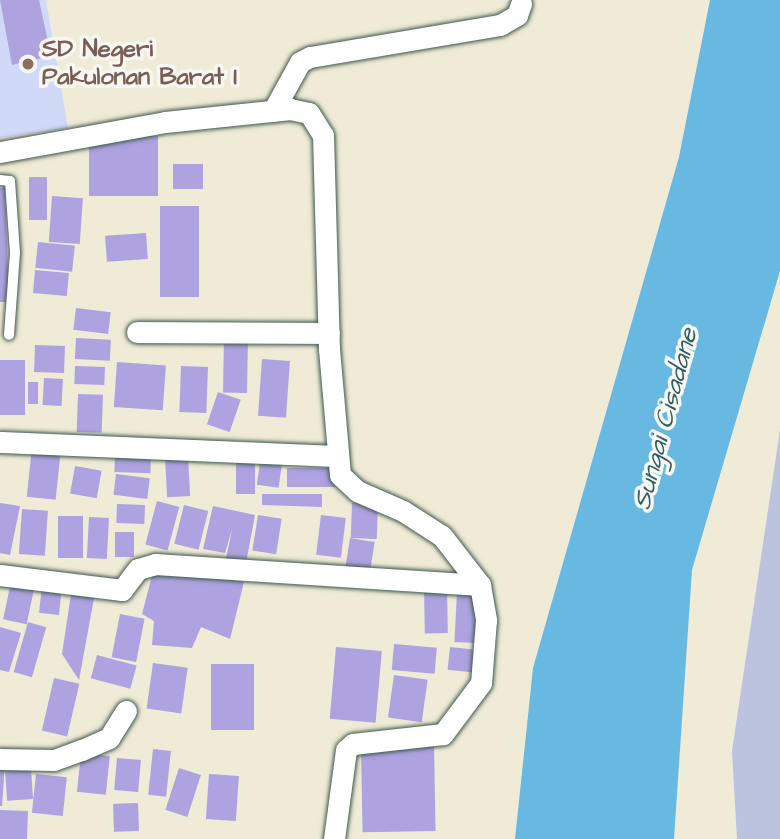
<!DOCTYPE html>
<html>
<head>
<meta charset="utf-8">
<style>
	body { margin:0 }
	#map { position:relative; width:780px; height:839px; overflow:hidden; background:#efebd6; font-family:"Architects Daughter",sans-serif }
	div>[style] { position:absolute }
	[style*='--x'] { left:calc(var(--x)*1px); top:calc(var(--y)*1px); width:calc(var(--w)*1px); rotate:calc(var(--a)*1deg) }
	.built>* { inset:0; background:#d1d9f9 }
	.industrial>* { inset:0; background:#bbc3de }
	.water>* { inset:0; background:#67b9e2 }
	.building>* { inset:0; background:#aea2e0; transform-origin:0 0 }
	.roads { filter:drop-shadow(0 0 2px #3e574c) drop-shadow(0 0 2px #3e574c) }
	.service>* { height:10px; margin:-5px; padding:0 5px; transform-origin:5px; border-radius:5px; background:#fff }
	.minor>* { height:21px; margin:-10.5px; padding:0 10.5px; transform-origin:10.5px; border-radius:10.5px; background:#fff }
	.dots>* { width:19px; height:19px; translate:-50% -50%; box-sizing:border-box; border:4px solid #f6f6f2; border-radius:50% }
	span { translate:-50% -50%; white-space:nowrap; text-align:center; line-height:1.15; -webkit-text-stroke:7px #f6f6f2; paint-order:stroke }
	.education-label { font-size:24px; color:#785e54; font-weight:700 }
	.left { translate:0 -50%; text-align:left }
	.water-label { font-size:26px; color:#315c60; font-style:italic }
</style>
</head>
<body>
<div id="map">
	<div class="built">
		<div style="clip-path:polygon(0 0,46px 0,68px 128px,0 138px)"></div>
	</div>
	<div class="industrial">
		<div style="clip-path:polygon(780px 430px,780px 839px,737px 839px,732px 751px)"></div>
	</div>
	<div class="water">
		<div style="clip-path:polygon(710px 0,780px 0,780px 271px,692px 570px,674px 839px,515px 839px,533px 668px,679px 157px)"></div>
	</div>
	<div class="building">
		<div style="clip-path:polygon(0 0,39px 0,51px 56px,12px 65px)"></div>
		<div style="left:89px;top:136px;width:69px;height:60px"></div>
		<div style="left:173px;top:164px;width:30px;height:25px"></div>
		<div style="left:29px;top:177px;width:18px;height:43px"></div>
		<div style="clip-path:polygon(0 188px,5px 188px,9px 302px,0 302px)"></div>
		<div style="left:52px;top:196px;width:31px;height:46px;rotate:4deg"></div>
		<div style="left:160px;top:206px;width:39px;height:91px"></div>
		<div style="left:146px;top:233px;width:26px;height:41px;rotate:86deg"></div>
		<div style="left:38px;top:242px;width:37px;height:26px;rotate:6deg"></div>
		<div style="left:35px;top:270px;width:34px;height:23px;rotate:5deg"></div>
		<div style="left:76px;top:308px;width:35px;height:22px;rotate:7deg"></div>
		<div style="left:248px;top:336px;width:57px;height:24px;rotate:91deg"></div>
		<div style="left:76px;top:338px;width:35px;height:21px;rotate:3deg"></div>
		<div style="left:35px;top:345px;width:30px;height:27px;rotate:2deg"></div>
		<div style="left:262px;top:359px;width:28px;height:57px;rotate:4deg"></div>
		<div style="left:0;top:360px;width:25px;height:55px"></div>
		<div style="left:117px;top:362px;width:49px;height:45px;rotate:4deg"></div>
		<div style="left:75px;top:366px;width:30px;height:18px;rotate:2deg"></div>
		<div style="left:181px;top:366px;width:27px;height:46px;rotate:2deg"></div>
		<div style="left:44px;top:378px;width:19px;height:27px;rotate:3deg"></div>
		<div style="left:28px;top:382px;width:10px;height:22px"></div>
		<div style="left:218px;top:392px;width:24px;height:34px;rotate:19deg"></div>
		<div style="left:78px;top:394px;width:25px;height:38px;rotate:2deg"></div>
		<div style="left:32px;top:447px;width:29px;height:50px;rotate:6deg"></div>
		<div style="left:236px;top:454px;width:19px;height:40px"></div>
		<div style="left:115px;top:455px;width:36px;height:17px;rotate:2deg"></div>
		<div style="left:261px;top:455px;width:22px;height:30px;rotate:8deg"></div>
		<div style="left:188px;top:456px;width:40px;height:23px;rotate:87deg"></div>
		<div style="left:75px;top:466px;width:27px;height:28px;rotate:10deg"></div>
		<div style="left:287px;top:468px;width:48px;height:19px"></div>
		<div style="left:116px;top:474px;width:34px;height:21px;rotate:7deg"></div>
		<div style="clip-path:polygon(262px 494px,322px 494px,322px 507px,262px 505px)"></div>
		<div style="left:157px;top:501px;width:23px;height:45px;rotate:15deg"></div>
		<div style="clip-path:polygon(0 503px,20px 506px,10px 555px,0 553px)"></div>
		<div style="left:352px;top:503px;width:26px;height:35px;rotate:2deg"></div>
		<div style="left:117px;top:504px;width:28px;height:19px;rotate:2deg"></div>
		<div style="left:184px;top:505px;width:25px;height:40px;rotate:14deg"></div>
		<div style="clip-path:polygon(213px 506px,255px 515px,246px 563px,226px 559px,232px 529px,225px 553px,203px 549px)"></div>
		<div style="left:22px;top:509px;width:26px;height:45px;rotate:4deg"></div>
		<div style="left:258px;top:515px;width:24px;height:36px;rotate:9deg"></div>
		<div style="left:321px;top:515px;width:25px;height:40px;rotate:7deg"></div>
		<div style="left:58px;top:516px;width:25px;height:42px"></div>
		<div style="left:89px;top:517px;width:20px;height:41px;rotate:3deg"></div>
		<div style="left:115px;top:532px;width:19px;height:25px"></div>
		<div style="left:350px;top:538px;width:25px;height:29px;rotate:9deg"></div>
		<div style="clip-path:polygon(154px 568px,244px 582px,230px 639px,201px 627px,192px 648px,152px 645px,154px 621px,142px 614px)"></div>
		<div style="left:11px;top:582px;width:24px;height:38px;rotate:12deg"></div>
		<div style="left:42px;top:585px;width:20px;height:28px;rotate:6deg"></div>
		<div style="left:447px;top:586px;width:47px;height:23px;rotate:89deg"></div>
		<div style="left:457px;top:593px;width:21px;height:49px;rotate:3deg"></div>
		<div style="clip-path:polygon(71px 594px,94px 598px,79px 680px,62px 654px)"></div>
		<div style="left:120px;top:614px;width:25px;height:44px;rotate:11deg"></div>
		<div style="left:28px;top:622px;width:19px;height:52px;rotate:16deg"></div>
		<div style="clip-path:polygon(0 627px,21px 633px,9px 672px,0 670px)"></div>
		<div style="left:394px;top:644px;width:43px;height:26px;rotate:5deg"></div>
		<div style="left:336px;top:647px;width:46px;height:72px;rotate:5deg"></div>
		<div style="left:450px;top:647px;width:31px;height:23px;rotate:6deg"></div>
		<div style="left:97px;top:655px;width:41px;height:24px;rotate:15deg"></div>
		<div style="left:153px;top:663px;width:35px;height:46px;rotate:8deg"></div>
		<div style="left:211px;top:664px;width:43px;height:66px"></div>
		<div style="left:394px;top:675px;width:34px;height:43px;rotate:8deg"></div>
		<div style="left:54px;top:678px;width:26px;height:54px;rotate:13deg"></div>
		<div style="left:434px;top:744px;width:87px;height:73px;rotate:89deg"></div>
		<div style="left:153px;top:749px;width:18px;height:46px;rotate:6deg"></div>
		<div style="left:81px;top:753px;width:29px;height:39px;rotate:6deg"></div>
		<div style="left:117px;top:758px;width:24px;height:32px;rotate:5deg"></div>
		<div style="clip-path:polygon(0 763px,5px 763px,2px 806px,0 806px)"></div>
		<div style="left:179px;top:768px;width:23px;height:44px;rotate:18deg"></div>
		<div style="left:31px;top:769px;width:30px;height:26px;rotate:86deg"></div>
		<div style="left:36px;top:774px;width:31px;height:39px;rotate:6deg"></div>
		<div style="left:209px;top:774px;width:30px;height:45px;rotate:4deg"></div>
		<div style="left:138px;top:803px;width:28px;height:25px;rotate:88deg"></div>
		<div style="left:0;top:810px;width:28px;height:29px;rotate:2deg"></div>
	</div>
	<div class="roads">
		<div class="service">
			<div style="--x:0;--y:180;--w:10;--a:6"></div>
			<div style="--x:10;--y:181;--w:72;--a:86"></div>
			<div style="--x:15;--y:253;--w:82;--a:94.2"></div>
		</div>
		<div class="minor">
			<div style="--x:273;--y:111;--w:56;--a:-61.1"></div>
			<div style="--x:300;--y:62;--w:11;--a:-27"></div>
			<div style="--x:310;--y:57;--w:193;--a:-9.6"></div>
			<div style="--x:500;--y:25;--w:20;--a:-30"></div>
			<div style="--x:517;--y:15;--w:12;--a:-70"></div>
			<div style="--x:0;--y:152;--w:168;--a:-10.3"></div>
			<div style="--x:165;--y:122;--w:126;--a:-5.9"></div>
			<div style="--x:290;--y:109;--w:19;--a:12"></div>
			<div style="--x:309;--y:113;--w:26;--a:58"></div>
			<div style="--x:323;--y:135;--w:214;--a:88.4"></div>
			<div style="--x:329;--y:349;--w:126;--a:85"></div>
			<div style="--x:340;--y:475;--w:23;--a:43"></div>
			<div style="--x:357;--y:491;--w:50;--a:23.5"></div>
			<div style="--x:403;--y:511;--w:46;--a:32.7"></div>
			<div style="--x:442;--y:536;--w:62;--a:52.2"></div>
			<div style="--x:480;--y:585;--w:36;--a:80"></div>
			<div style="--x:486;--y:620;--w:63;--a:94.5"></div>
			<div style="--x:481;--y:683;--w:64;--a:126.7"></div>
			<div style="--x:443;--y:734;--w:91;--a:173.7"></div>
			<div style="--x:353;--y:744;--w:9;--a:139"></div>
			<div style="--x:346;--y:750;--w:90;--a:97.7"></div>
			<div style="--x:137;--y:332;--w:192;--a:0.3"></div>
			<div style="--x:0;--y:442;--w:338;--a:2.4"></div>
			<div style="--x:0;--y:575;--w:123;--a:7"></div>
			<div style="--x:122;--y:590;--w:26;--a:-53"></div>
			<div style="--x:138;--y:569;--w:18;--a:-16"></div>
			<div style="--x:155;--y:564;--w:326;--a:3.7"></div>
			<div style="--x:0;--y:759;--w:54;--a:1.1"></div>
			<div style="--x:54;--y:760;--w:30;--a:-20"></div>
			<div style="--x:82;--y:750;--w:30;--a:-24"></div>
			<div style="--x:109;--y:738;--w:32;--a:-58"></div>
		</div>
	</div>
	<div class="dots">
		<div style="left:28px;top:64px;background:#8d6e63"></div>
	</div>
	<div class="education-label">
		<span class="left" style="left:42px;top:64px">SD Negeri<br>Pakulonan Barat I</span>
	</div>
	<div class="water-label">
		<span style="left:666px;top:419px;rotate:-75deg">Sungai Cisadane</span>
	</div>
</div>
</body>
</html>
